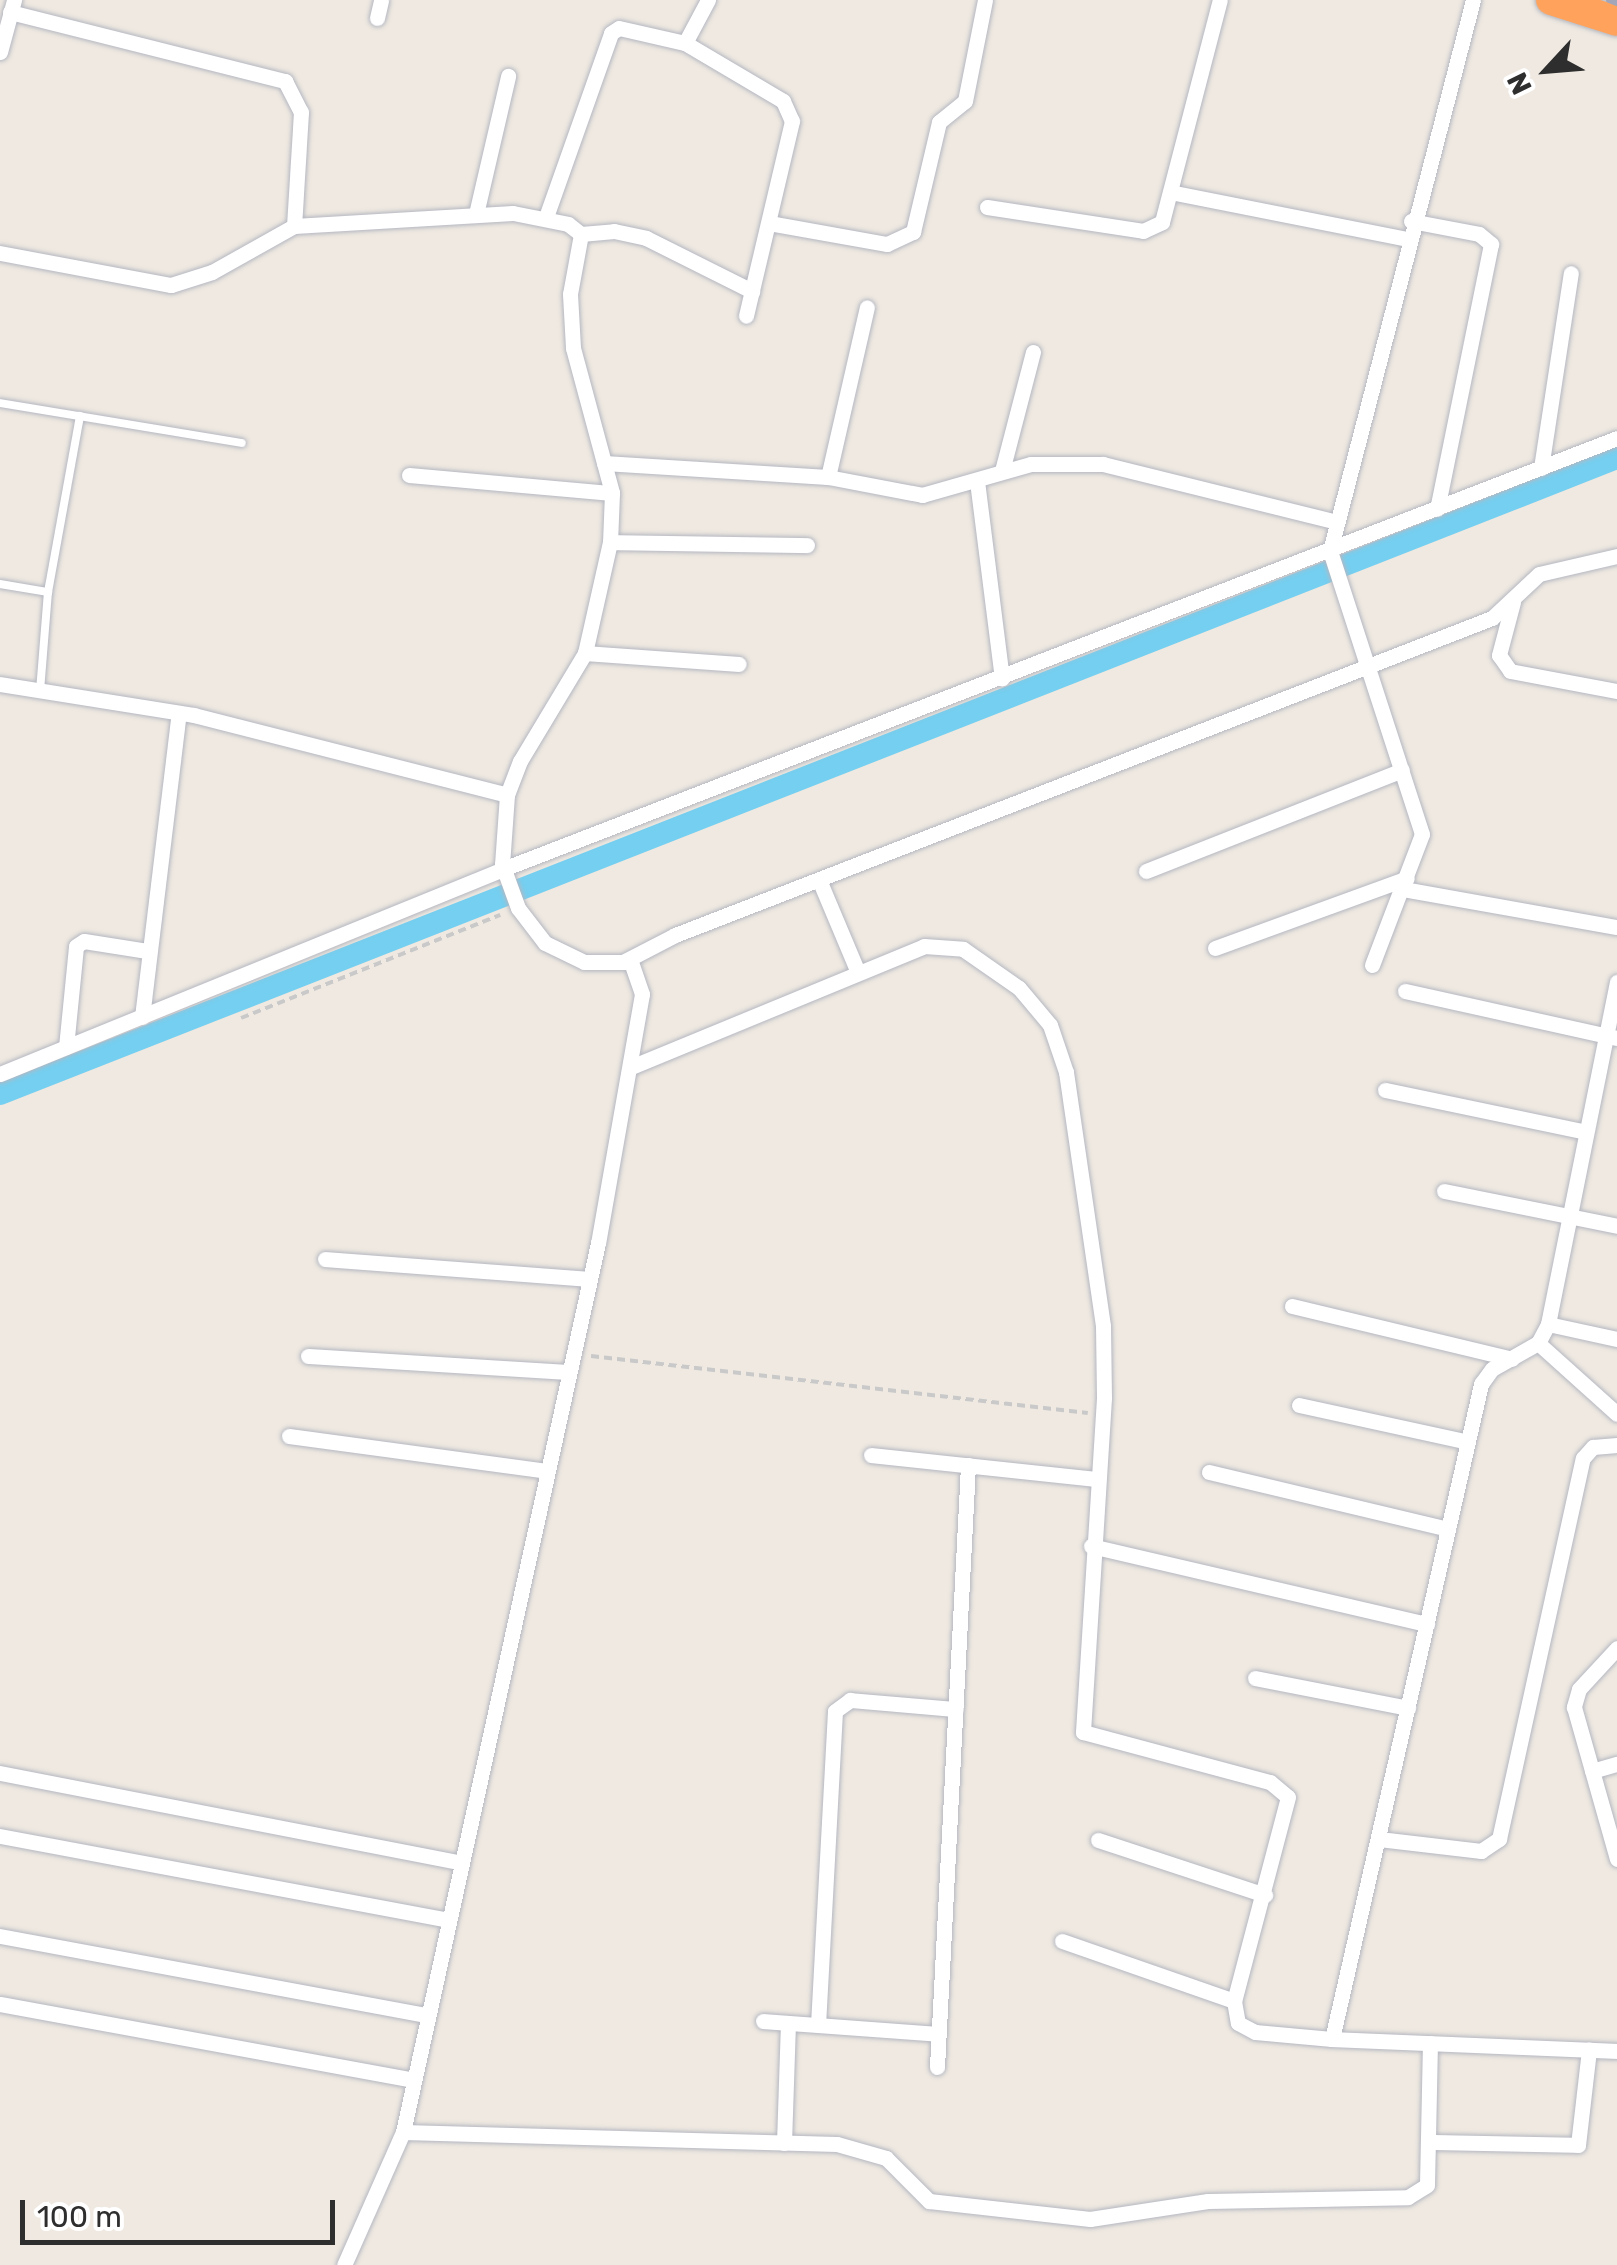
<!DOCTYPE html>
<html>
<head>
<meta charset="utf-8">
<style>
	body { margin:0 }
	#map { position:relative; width:1617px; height:2265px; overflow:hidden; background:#efe9e1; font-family:Rubik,sans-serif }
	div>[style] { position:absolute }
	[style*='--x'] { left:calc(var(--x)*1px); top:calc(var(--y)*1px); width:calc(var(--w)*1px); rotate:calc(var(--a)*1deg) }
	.canal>* { height:22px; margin:-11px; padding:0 11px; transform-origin:11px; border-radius:11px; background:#75cff0 }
	.path>* { height:4px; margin-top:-2px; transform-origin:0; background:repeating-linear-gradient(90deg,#c9c9c9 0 8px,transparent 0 13px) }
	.roads { filter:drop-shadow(0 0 2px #b4b7c1) drop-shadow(0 0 2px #b4b7c1) }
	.lane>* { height:8px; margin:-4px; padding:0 4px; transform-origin:4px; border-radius:4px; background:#fff }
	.street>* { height:15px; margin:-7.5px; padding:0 7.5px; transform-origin:7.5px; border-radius:7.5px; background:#fff }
	.highway>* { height:30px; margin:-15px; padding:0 15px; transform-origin:15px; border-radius:15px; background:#ffa35c }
	.rail>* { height:6px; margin:-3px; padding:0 3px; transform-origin:3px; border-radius:3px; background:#a3a6b8 }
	span { translate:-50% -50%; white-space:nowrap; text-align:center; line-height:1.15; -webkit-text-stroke:10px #fff; paint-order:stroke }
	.north { position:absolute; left:1497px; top:20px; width:100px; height:100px; -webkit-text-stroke:8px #fff; paint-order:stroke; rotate:244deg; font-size:28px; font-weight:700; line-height:40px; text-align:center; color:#2e2e2e }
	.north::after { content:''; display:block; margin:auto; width:35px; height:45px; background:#2e2e2e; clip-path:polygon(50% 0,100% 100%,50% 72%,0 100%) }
	.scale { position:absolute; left:20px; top:2200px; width:315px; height:45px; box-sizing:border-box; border:5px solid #2e2e2e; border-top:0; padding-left:12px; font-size:30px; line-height:35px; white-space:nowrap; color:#2e2e2e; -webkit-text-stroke:8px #fff; paint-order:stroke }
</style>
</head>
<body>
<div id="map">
	<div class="canal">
		<div style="--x:0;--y:1094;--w:1738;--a:-21.47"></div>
	</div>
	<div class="path">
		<div style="--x:241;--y:1018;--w:279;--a:-21.7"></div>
		<div style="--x:591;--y:1356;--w:500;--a:6.54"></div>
	</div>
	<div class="roads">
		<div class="lane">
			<div style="--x:0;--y:403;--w:245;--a:9.4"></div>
			<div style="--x:0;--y:584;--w:49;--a:9.5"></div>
			<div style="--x:40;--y:691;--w:99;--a:-85.4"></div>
			<div style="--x:48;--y:592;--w:179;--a:-79.7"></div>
		</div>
		<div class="street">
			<div style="--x:10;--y:12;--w:284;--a:14.1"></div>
			<div style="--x:285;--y:81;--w:35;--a:63"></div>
			<div style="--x:301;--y:112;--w:114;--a:93.5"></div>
			<div style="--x:377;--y:18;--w:18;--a:-77"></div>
			<div style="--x:685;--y:43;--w:114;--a:30.6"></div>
			<div style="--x:783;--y:101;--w:22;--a:66"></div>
			<div style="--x:792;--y:121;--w:200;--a:103.3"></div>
			<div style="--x:0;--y:52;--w:54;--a:-74.9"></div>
			<div style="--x:1170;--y:192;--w:242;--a:11.2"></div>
			<div style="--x:987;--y:207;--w:158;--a:8.7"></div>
			<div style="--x:1143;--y:231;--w:21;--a:-25"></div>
			<div style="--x:1162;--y:222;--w:229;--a:-75.4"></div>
			<div style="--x:476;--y:214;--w:142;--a:-76.9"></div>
			<div style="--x:546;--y:217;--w:195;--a:-70.5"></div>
			<div style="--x:611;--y:33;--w:9;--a:-32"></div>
			<div style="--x:619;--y:28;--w:68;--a:12.8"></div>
			<div style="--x:685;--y:43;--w:49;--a:-61.9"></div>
			<div style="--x:1411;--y:221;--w:69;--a:10.8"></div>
			<div style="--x:1479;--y:234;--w:16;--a:40"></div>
			<div style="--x:1491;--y:244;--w:270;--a:101.5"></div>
			<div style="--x:769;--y:223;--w:120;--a:10.1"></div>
			<div style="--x:887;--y:244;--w:29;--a:-25"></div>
			<div style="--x:913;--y:232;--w:113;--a:-76.7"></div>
			<div style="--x:939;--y:122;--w:33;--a:-39"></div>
			<div style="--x:965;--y:101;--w:103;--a:-78.8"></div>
			<div style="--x:581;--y:234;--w:33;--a:-5"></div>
			<div style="--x:614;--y:231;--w:33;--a:12"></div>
			<div style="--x:646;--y:238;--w:119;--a:26.6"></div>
			<div style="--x:0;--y:253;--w:174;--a:10.6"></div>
			<div style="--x:171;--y:285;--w:43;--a:-17.6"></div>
			<div style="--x:212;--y:272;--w:94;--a:-29.3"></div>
			<div style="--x:294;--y:226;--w:219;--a:-3.4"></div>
			<div style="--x:513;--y:213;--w:56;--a:11.3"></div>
			<div style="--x:568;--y:224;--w:16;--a:38"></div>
			<div style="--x:581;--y:234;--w:61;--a:100.4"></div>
			<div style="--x:570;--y:294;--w:54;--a:86.8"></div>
			<div style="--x:573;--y:348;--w:150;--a:74.9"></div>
			<div style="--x:612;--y:493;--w:49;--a:92.3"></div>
			<div style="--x:610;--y:542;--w:114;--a:102.7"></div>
			<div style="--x:585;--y:653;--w:126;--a:121"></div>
			<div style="--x:520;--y:761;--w:36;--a:111"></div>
			<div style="--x:507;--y:795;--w:69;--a:94.1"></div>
			<div style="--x:502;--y:864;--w:47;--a:70"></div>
			<div style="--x:518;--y:908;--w:44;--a:52.4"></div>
			<div style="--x:545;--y:943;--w:43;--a:26"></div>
			<div style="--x:584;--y:962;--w:47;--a:0"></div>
			<div style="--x:631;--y:962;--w:34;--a:71"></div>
			<div style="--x:642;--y:994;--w:253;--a:100"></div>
			<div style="--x:598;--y:1243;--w:910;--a:102.37"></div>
			<div style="--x:403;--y:2132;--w:145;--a:113.9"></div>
			<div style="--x:604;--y:463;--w:224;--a:3.6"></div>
			<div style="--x:828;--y:477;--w:96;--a:10.8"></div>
			<div style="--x:922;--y:495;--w:113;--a:-15.9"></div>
			<div style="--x:1031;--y:464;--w:72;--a:0"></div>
			<div style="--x:1103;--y:464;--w:241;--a:13.9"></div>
			<div style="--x:1541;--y:468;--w:197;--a:-81.3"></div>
			<div style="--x:1002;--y:471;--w:123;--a:-75.4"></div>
			<div style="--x:409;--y:475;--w:204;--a:5.1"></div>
			<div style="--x:828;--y:477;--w:174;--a:-77.1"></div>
			<div style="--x:977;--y:481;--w:199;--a:82.8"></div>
			<div style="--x:610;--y:542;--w:197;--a:0.9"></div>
			<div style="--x:1513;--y:602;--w:55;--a:104.8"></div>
			<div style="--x:1499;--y:655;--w:19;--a:55"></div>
			<div style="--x:1510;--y:671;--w:109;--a:10.6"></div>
			<div style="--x:585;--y:653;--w:154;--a:4.1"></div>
			<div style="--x:0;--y:684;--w:196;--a:9.1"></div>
			<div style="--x:194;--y:715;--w:323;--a:14.3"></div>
			<div style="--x:1146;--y:871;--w:275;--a:-21.5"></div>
			<div style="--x:820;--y:882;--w:95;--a:67.2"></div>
			<div style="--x:1403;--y:889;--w:217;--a:10.1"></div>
			<div style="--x:1215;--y:948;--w:204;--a:-20"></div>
			<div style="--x:623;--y:962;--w:59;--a:-27.4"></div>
			<div style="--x:675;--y:935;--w:876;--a:-21.21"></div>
			<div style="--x:1492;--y:618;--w:64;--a:-43.1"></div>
			<div style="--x:1539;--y:574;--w:80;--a:-13"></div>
			<div style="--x:1372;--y:965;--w:140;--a:-69.1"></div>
			<div style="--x:1422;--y:834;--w:298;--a:-108"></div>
			<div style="--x:1330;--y:551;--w:569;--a:-75.45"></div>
			<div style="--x:1405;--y:991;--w:217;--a:12.5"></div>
			<div style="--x:142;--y:1017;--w:306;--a:-83.1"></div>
			<div style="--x:66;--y:1047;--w:101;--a:-84.3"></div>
			<div style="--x:76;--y:946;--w:9;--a:-32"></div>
			<div style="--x:84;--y:941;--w:64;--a:9"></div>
			<div style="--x:631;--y:1067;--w:317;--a:-22.4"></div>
			<div style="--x:924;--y:946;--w:39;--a:4"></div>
			<div style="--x:963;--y:949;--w:68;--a:34.9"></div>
			<div style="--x:1019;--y:988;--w:48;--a:50"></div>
			<div style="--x:1050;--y:1025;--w:50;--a:71.2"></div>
			<div style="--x:1066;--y:1072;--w:257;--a:81.7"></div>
			<div style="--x:1103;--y:1326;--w:72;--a:89.2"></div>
			<div style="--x:1104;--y:1398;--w:335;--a:93.6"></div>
			<div style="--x:1083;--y:1732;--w:194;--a:15"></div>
			<div style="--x:1270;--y:1782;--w:23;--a:40"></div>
			<div style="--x:1288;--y:1797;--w:211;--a:104.8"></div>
			<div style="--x:1234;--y:2001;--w:22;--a:80"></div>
			<div style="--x:1238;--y:2023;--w:19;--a:28"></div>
			<div style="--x:1255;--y:2032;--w:77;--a:5.2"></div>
			<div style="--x:1332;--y:2039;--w:285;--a:2.4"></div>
			<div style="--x:0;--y:1074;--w:543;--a:-22.17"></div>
			<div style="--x:503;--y:869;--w:1194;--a:-21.15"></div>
			<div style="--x:1385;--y:1090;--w:205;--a:11.8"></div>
			<div style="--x:1444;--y:1191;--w:177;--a:11.4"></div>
			<div style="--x:325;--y:1259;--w:265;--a:4.3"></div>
			<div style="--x:1292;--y:1306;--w:226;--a:13.5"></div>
			<div style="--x:1548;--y:1324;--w:71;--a:12.3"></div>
			<div style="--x:1538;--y:1343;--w:106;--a:41.9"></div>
			<div style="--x:308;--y:1356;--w:261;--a:3.5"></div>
			<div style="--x:1299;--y:1405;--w:173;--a:12.3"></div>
			<div style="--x:289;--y:1436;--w:260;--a:7.7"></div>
			<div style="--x:871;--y:1455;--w:226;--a:6.1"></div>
			<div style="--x:1209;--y:1472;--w:246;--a:13.4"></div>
			<div style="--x:1091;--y:1546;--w:345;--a:13.1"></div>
			<div style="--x:1617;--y:1648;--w:56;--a:132.8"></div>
			<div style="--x:1579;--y:1689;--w:19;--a:106"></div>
			<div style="--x:1574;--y:1707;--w:158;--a:74.2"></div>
			<div style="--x:1255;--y:1678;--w:156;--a:11.1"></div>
			<div style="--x:1592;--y:1771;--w:26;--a:-16"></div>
			<div style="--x:0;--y:1773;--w:469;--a:11"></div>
			<div style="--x:0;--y:1836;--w:456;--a:10.6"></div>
			<div style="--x:1379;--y:1839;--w:103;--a:6.7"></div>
			<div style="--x:1481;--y:1851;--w:22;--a:-34"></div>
			<div style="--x:1499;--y:1839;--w:390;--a:-77.6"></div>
			<div style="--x:1583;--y:1458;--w:15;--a:-48"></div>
			<div style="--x:1593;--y:1447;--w:24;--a:-5"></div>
			<div style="--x:1098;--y:1840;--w:176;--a:18.2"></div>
			<div style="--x:0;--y:1936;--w:435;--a:10.5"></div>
			<div style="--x:1062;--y:1941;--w:182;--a:19.2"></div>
			<div style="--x:0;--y:2004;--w:421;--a:10.4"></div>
			<div style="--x:763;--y:2021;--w:175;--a:4.2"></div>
			<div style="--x:818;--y:2025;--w:314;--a:-86.9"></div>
			<div style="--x:835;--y:1711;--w:19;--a:-36"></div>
			<div style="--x:850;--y:1700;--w:106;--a:4.9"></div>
			<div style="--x:1332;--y:2039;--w:672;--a:-77.18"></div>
			<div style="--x:1481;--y:1384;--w:19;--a:-54"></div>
			<div style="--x:1492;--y:1369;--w:53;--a:-29.5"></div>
			<div style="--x:1538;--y:1343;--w:21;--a:-62"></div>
			<div style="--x:1548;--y:1324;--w:349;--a:-78.6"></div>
			<div style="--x:937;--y:2067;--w:603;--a:-87.05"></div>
			<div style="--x:403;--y:2132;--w:434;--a:1.6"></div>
			<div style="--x:837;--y:2144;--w:51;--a:15.9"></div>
			<div style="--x:886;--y:2158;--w:61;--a:45"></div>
			<div style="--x:929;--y:2201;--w:162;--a:6.4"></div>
			<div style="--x:1090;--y:2219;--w:119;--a:-8.7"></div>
			<div style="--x:1208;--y:2201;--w:200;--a:-1.1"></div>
			<div style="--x:1408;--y:2197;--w:22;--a:-32"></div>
			<div style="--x:1427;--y:2185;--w:142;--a:-88.8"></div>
			<div style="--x:1428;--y:2142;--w:150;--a:1.1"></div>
			<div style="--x:1578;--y:2145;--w:96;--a:-83.4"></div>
			<div style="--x:784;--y:2143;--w:120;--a:-88.1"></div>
		</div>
		<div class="highway">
			<div style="--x:1551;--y:0;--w:69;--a:17.7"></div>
		</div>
	</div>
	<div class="rail">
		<div style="--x:1609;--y:0;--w:9;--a:21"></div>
	</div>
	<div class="north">N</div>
	<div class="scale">100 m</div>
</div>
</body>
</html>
